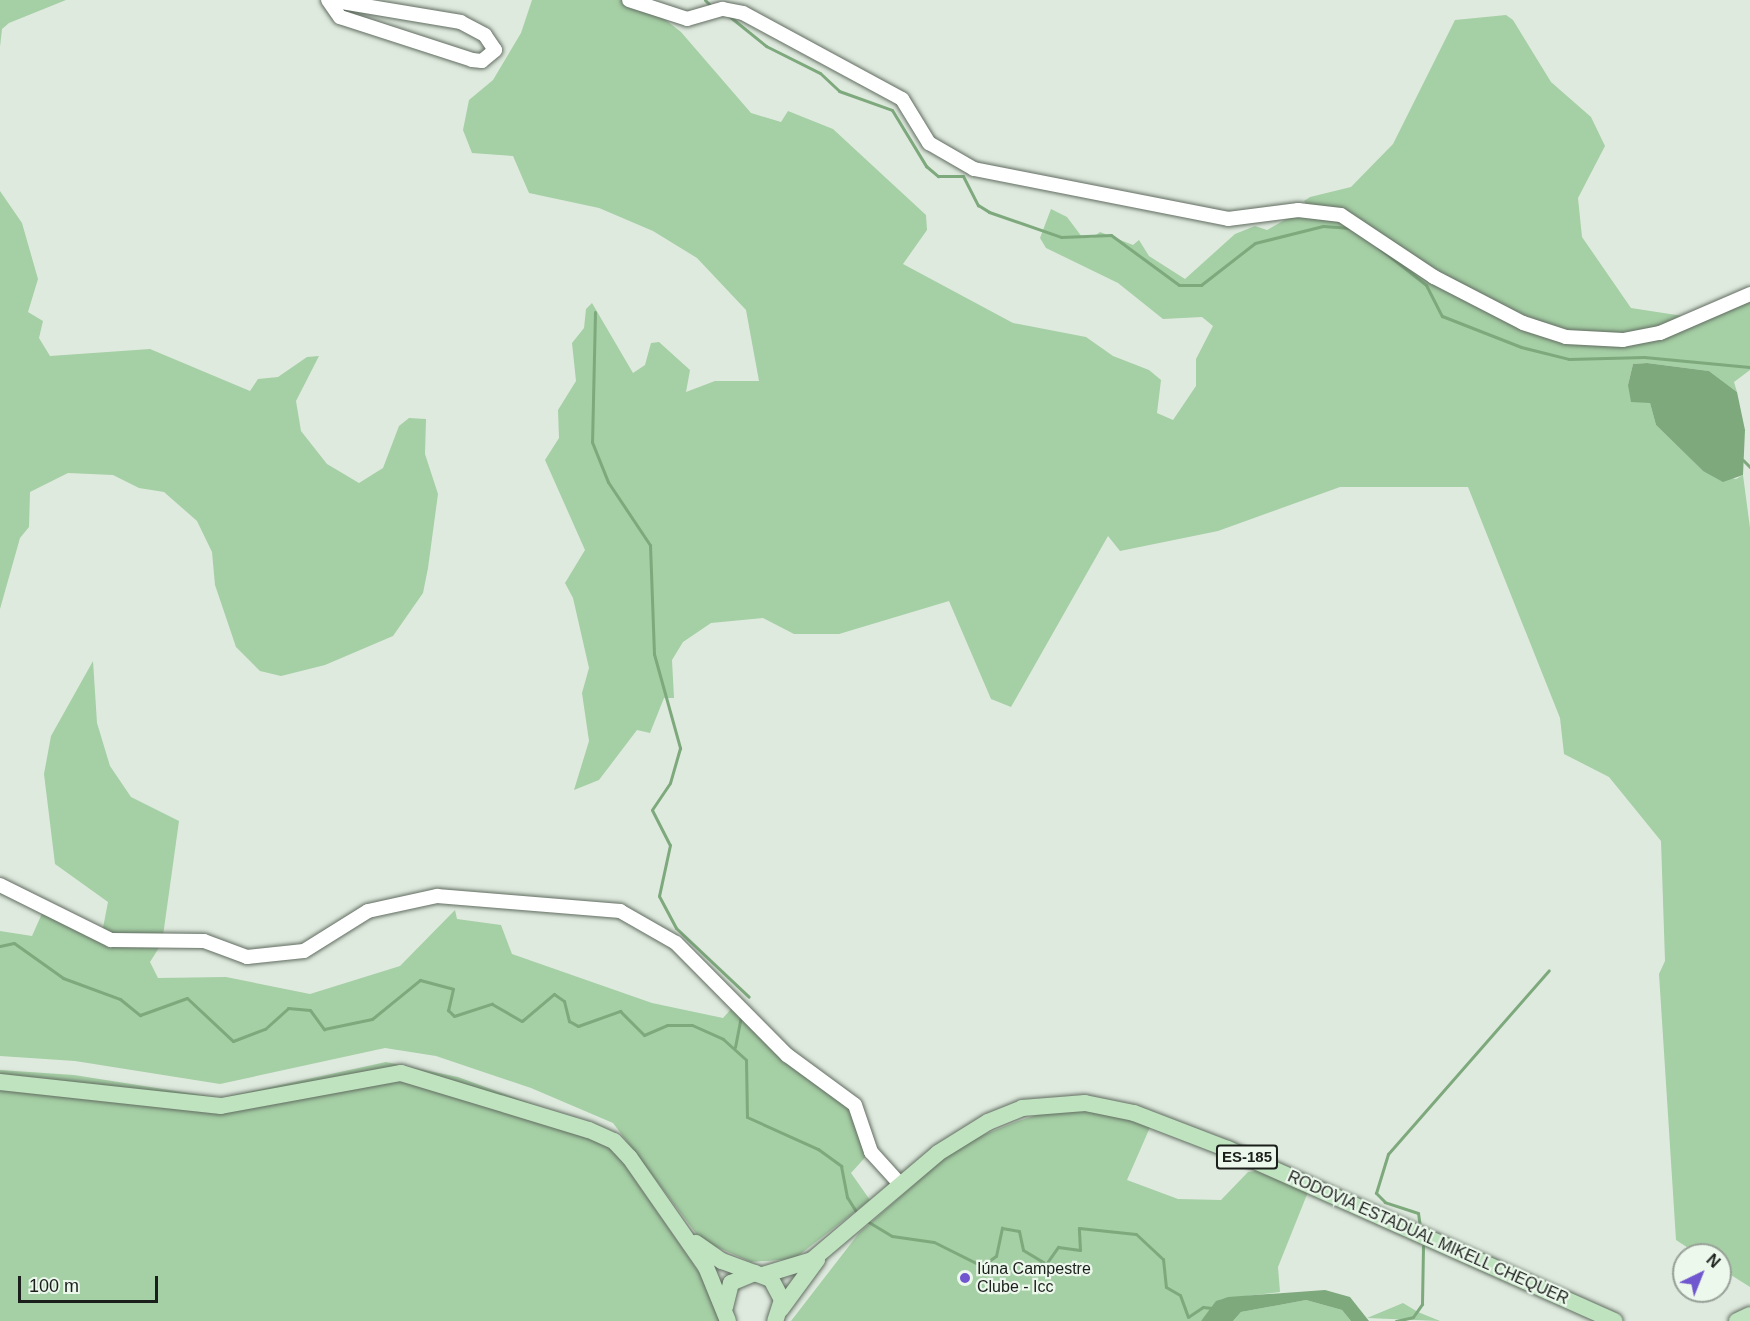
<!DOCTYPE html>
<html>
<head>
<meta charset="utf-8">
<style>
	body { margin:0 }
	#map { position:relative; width:1750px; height:1321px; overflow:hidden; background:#dfeade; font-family:Helvetica,sans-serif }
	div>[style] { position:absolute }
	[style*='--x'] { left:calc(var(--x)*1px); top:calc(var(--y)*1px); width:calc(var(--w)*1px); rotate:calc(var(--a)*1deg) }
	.green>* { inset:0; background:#a5cfa5 }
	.water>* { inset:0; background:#7da97d }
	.stream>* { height:3px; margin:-1.5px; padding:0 1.5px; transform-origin:1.5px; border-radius:1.5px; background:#7da97d }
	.roads { filter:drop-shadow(0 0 2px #626d62) drop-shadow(0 0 2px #626d62) }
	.minor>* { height:14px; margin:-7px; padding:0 7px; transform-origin:7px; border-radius:7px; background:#fff }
	.major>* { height:16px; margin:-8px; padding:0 8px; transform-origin:8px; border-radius:8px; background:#bfe2bf }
	.dots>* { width:16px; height:16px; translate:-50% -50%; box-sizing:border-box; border:3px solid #ecf8ec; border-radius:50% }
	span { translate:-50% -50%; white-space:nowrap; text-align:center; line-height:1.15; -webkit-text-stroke:4.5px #ecf8ec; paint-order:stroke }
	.shield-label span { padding:2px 4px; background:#ecf8ec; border:2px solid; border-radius:4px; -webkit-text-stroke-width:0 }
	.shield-label { font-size:15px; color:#1b1f1b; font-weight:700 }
	.street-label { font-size:16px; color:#1b1f1b }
	.poi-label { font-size:16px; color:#1b1f1b }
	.left { translate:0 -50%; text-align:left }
	.north { position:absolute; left:1672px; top:1243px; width:60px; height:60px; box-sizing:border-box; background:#ecf8ec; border:2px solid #98a198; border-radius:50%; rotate:43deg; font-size:16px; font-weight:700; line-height:24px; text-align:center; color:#1b1f1b }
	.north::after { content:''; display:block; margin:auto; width:21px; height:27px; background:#7056cf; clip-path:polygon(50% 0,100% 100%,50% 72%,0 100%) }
	.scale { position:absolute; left:18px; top:1276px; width:140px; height:27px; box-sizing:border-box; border:3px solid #1b1f1b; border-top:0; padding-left:8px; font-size:18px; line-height:21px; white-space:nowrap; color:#1b1f1b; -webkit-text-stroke:4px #ecf8ec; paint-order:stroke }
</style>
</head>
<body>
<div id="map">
	<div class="green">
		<div style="clip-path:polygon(0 0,66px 0,9px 23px,2px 29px,0 47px)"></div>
		<div style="clip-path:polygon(532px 0,640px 0,681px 32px,751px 113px,781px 122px,788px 111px,833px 129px,926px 215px,927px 230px,903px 264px,1013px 323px,1086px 337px,1113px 356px,1149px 370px,1161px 380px,1157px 413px,1173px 420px,1196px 386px,1196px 359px,1213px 326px,1202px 317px,1163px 319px,1118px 283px,1046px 248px,1040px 238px,1051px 209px,1067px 217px,1082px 237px,1092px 238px,1100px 232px,1133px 245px,1139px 240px,1149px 256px,1185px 279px,1235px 234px,1255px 226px,1267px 230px,1308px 207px,1304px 201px,1310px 197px,1351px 187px,1393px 144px,1455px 20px,1506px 15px,1513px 20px,1551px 82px,1591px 117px,1605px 146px,1578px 198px,1582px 237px,1631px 308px,1696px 318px,1750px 300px,1750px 370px,1734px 382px,1737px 392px,1709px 371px,1647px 363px,1633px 364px,1628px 385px,1650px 403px,1656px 425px,1703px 471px,1736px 479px,1743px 475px,1750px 528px,1750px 1287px,1720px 1268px,1720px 1255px,1699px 1255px,1676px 1240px,1659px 974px,1665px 961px,1661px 841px,1609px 777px,1564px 754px,1560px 718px,1468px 487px,1340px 487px,1218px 531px,1120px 551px,1108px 536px,1011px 707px,991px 699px,949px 601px,839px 634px,794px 634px,763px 618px,711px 623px,683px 642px,672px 660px,674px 698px,664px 698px,650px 733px,637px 730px,599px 780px,574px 790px,589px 741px,582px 693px,589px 668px,573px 598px,565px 583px,585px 550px,545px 460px,559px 438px,558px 410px,576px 381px,572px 343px,584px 328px,586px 309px,592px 303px,633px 373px,645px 365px,651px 343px,659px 342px,690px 370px,686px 392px,715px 381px,759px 381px,746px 310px,697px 258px,653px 231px,599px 208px,529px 193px,513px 156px,472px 153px,463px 130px,469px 100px,493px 80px,521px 33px)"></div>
		<div style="clip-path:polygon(0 191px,22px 223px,38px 279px,28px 312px,43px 321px,39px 338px,50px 356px,150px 349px,250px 391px,258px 379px,278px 377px,307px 357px,319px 356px,296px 401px,301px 431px,327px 464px,359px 483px,383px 468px,399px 426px,409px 418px,426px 419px,425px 454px,438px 494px,428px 568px,423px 593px,393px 636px,325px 665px,281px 676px,260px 671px,236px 647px,215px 585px,212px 552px,197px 521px,164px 492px,139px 488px,113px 475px,68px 473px,30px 492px,29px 527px,20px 538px,0 609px)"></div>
		<div style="clip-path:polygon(93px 661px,97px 723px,110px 766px,131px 797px,179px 821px,162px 943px,150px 962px,158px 978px,226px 977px,310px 994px,400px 966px,455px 910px,457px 919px,501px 925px,512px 954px,652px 1003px,723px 1018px,741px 998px,764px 1026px,864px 1109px,870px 1152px,851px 1173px,870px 1200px,794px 1259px,751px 1262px,701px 1240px,613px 1123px,531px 1088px,436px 1056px,385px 1048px,220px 1084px,75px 1061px,0 1056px,0 931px,32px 936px,44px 909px,102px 933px,108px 902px,55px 864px,44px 774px,51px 736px)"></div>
		<div style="clip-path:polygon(386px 1062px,458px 1077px,600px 1129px,705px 1281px,721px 1321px,0 1321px,0 1070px,74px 1075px,220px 1098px)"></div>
		<div style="clip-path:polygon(1093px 1111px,1151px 1125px,1127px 1180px,1178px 1199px,1221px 1200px,1248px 1172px,1256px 1171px,1308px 1192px,1278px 1267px,1280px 1292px,1221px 1299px,1201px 1321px,791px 1321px,859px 1233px,943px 1159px,968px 1141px,1018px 1121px,1044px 1113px)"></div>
		<div style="clip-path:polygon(1306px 1300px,1342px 1310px,1351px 1321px,1233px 1321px,1241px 1312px)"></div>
		<div style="clip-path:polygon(1403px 1303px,1418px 1312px,1440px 1321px,1367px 1318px)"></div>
	</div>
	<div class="water">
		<div style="clip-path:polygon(1647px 363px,1709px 371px,1737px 392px,1745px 430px,1743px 475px,1723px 482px,1703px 471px,1656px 425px,1650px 403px,1631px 402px,1628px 385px,1633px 364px)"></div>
		<div style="clip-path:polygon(1325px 1290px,1350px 1297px,1369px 1321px,1351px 1321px,1342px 1310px,1306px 1300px,1241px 1312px,1233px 1321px,1201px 1321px,1216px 1301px,1228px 1297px)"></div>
	</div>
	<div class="stream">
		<div style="--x:705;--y:0;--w:10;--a:45"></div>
		<div style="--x:729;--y:16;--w:48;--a:39"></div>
		<div style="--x:766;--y:46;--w:60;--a:26.6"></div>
		<div style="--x:820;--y:73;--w:26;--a:43"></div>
		<div style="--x:839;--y:91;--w:56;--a:19.7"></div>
		<div style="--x:892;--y:110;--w:66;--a:58.7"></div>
		<div style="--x:926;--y:166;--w:16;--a:40"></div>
		<div style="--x:938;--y:176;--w:25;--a:0"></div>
		<div style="--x:963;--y:176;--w:33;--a:63"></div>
		<div style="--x:978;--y:205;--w:13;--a:32"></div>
		<div style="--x:989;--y:212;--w:76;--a:19.1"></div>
		<div style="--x:1061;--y:237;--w:50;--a:-2.3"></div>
		<div style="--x:1111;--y:235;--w:84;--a:36.3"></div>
		<div style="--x:1179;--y:285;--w:22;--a:0"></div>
		<div style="--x:1201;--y:285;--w:68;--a:-37.9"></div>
		<div style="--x:1255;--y:243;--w:70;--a:-14"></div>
		<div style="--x:1323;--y:226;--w:28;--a:4"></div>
		<div style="--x:1378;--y:247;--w:61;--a:38.4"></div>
		<div style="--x:1426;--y:285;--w:35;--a:63"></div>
		<div style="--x:1442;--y:316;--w:85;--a:21.4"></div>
		<div style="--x:1521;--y:347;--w:49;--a:14"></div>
		<div style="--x:1569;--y:359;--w:75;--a:-1.5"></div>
		<div style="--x:1644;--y:357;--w:106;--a:5.4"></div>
		<div style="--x:595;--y:312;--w:130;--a:91.3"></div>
		<div style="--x:592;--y:442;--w:43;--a:68.2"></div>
		<div style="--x:608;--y:482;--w:76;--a:56.3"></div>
		<div style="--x:650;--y:545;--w:109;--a:87.9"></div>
		<div style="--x:654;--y:654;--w:98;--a:74.5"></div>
		<div style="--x:680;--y:748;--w:36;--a:106"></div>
		<div style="--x:670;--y:783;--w:32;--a:124"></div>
		<div style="--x:652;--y:810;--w:39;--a:63"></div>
		<div style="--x:670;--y:845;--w:52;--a:102.2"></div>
		<div style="--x:659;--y:896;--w:36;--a:62"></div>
		<div style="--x:676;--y:928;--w:100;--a:43.4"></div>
		<div style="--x:1743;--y:460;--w:10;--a:45"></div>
		<div style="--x:0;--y:946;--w:14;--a:-12"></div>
		<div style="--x:14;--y:943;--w:60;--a:35.5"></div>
		<div style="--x:63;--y:978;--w:61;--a:20.2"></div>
		<div style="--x:120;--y:999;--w:26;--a:39"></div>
		<div style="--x:140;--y:1015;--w:50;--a:-19.9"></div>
		<div style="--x:187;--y:998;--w:63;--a:43.1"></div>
		<div style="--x:233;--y:1041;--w:34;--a:-21"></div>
		<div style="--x:265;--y:1029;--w:31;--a:-42"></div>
		<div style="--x:288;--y:1008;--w:22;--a:5"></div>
		<div style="--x:310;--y:1010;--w:24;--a:54"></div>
		<div style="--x:324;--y:1029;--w:49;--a:-11.8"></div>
		<div style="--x:372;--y:1019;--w:62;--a:-39.1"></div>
		<div style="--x:420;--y:980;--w:34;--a:15"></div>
		<div style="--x:453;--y:989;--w:22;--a:103"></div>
		<div style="--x:448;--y:1010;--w:8;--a:45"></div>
		<div style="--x:454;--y:1016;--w:40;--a:-18"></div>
		<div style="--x:492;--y:1004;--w:34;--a:30"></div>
		<div style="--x:522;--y:1021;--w:42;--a:-40.2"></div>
		<div style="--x:554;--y:994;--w:12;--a:35"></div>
		<div style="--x:564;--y:1001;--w:21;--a:76"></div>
		<div style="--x:569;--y:1021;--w:10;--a:29"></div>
		<div style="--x:578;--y:1026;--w:45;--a:-19.7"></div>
		<div style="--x:620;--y:1011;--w:34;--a:45"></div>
		<div style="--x:644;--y:1035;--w:25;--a:-23"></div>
		<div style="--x:667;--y:1025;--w:25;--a:0"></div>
		<div style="--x:692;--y:1025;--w:34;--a:24"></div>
		<div style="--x:723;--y:1039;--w:31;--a:42"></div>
		<div style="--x:746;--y:1060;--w:57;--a:89"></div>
		<div style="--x:747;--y:1117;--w:78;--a:24.3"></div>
		<div style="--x:818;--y:1149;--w:29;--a:36"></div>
		<div style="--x:841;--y:1166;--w:32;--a:79"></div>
		<div style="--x:847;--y:1197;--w:19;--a:58"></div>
		<div style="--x:735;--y:1047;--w:31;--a:-79"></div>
		<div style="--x:867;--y:1221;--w:29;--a:31"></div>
		<div style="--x:892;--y:1236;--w:42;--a:8.1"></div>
		<div style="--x:934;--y:1242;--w:54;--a:26.6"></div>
		<div style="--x:982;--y:1266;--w:17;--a:-36"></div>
		<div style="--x:996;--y:1256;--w:29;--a:-78"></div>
		<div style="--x:1002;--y:1228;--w:17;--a:10"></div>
		<div style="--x:1019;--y:1231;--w:19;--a:78"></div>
		<div style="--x:1023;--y:1250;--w:27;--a:31"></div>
		<div style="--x:1046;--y:1264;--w:21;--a:-55"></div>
		<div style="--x:1058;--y:1247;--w:22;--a:8"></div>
		<div style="--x:1080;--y:1250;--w:22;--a:-93"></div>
		<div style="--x:1079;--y:1228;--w:57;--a:6"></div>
		<div style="--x:1136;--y:1234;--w:37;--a:43"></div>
		<div style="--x:1163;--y:1259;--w:28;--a:84"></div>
		<div style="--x:1166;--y:1287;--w:16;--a:30"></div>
		<div style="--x:1180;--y:1295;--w:23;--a:70"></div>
		<div style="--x:1188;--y:1317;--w:18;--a:-34"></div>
		<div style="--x:1203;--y:1307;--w:9;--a:6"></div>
		<div style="--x:1420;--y:1227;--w:14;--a:-98"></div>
		<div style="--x:1418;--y:1213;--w:35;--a:-162"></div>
		<div style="--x:1385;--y:1202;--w:13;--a:-135"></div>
		<div style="--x:1376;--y:1193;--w:41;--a:-72.9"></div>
		<div style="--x:1388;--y:1154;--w:244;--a:-48.8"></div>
		<div style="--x:1396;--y:1321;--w:17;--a:-13"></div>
		<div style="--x:1413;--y:1317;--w:16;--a:-55"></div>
		<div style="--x:1422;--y:1304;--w:58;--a:-89"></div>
	</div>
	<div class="roads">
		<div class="minor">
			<div style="--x:328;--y:0;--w:21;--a:55"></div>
			<div style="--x:340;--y:17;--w:139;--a:18"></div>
			<div style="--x:472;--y:60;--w:10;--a:6"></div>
			<div style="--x:482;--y:61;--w:17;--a:-40"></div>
			<div style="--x:495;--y:50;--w:18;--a:-124"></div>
			<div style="--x:485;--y:35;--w:27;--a:-152"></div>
			<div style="--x:461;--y:22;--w:133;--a:-170.5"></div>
			<div style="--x:629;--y:0;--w:61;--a:18.1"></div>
			<div style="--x:687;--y:19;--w:37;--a:-16"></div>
			<div style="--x:723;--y:9;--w:20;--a:11"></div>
			<div style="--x:743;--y:13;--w:181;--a:28.4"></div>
			<div style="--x:902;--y:99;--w:52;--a:58.5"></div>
			<div style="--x:929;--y:143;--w:52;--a:30"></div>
			<div style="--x:974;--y:169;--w:259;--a:11.1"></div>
			<div style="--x:1228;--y:219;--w:71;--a:-7.3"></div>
			<div style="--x:1298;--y:210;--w:43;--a:6.6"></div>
			<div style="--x:1341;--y:215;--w:112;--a:33.7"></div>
			<div style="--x:1434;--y:277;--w:100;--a:27.3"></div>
			<div style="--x:1523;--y:323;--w:45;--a:18"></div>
			<div style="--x:1566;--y:337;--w:57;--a:3"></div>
			<div style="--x:1623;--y:340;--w:38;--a:-11"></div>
			<div style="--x:1660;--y:333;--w:98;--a:-23.4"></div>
			<div style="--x:0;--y:885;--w:124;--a:26.4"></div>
			<div style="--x:111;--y:940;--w:93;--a:0.6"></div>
			<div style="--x:204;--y:941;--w:46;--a:20.4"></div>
			<div style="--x:247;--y:957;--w:57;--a:-6"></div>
			<div style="--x:304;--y:951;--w:75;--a:-32"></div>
			<div style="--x:368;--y:911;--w:71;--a:-12.3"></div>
			<div style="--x:437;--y:896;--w:184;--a:4.7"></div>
			<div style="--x:620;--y:911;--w:64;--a:29.7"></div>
			<div style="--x:676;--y:943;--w:158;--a:45.3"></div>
			<div style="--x:787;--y:1055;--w:84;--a:36.3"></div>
			<div style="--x:855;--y:1105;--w:50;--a:71.2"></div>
			<div style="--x:871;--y:1152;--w:43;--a:47.8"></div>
		</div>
		<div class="major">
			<div style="--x:0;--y:1082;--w:222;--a:6.2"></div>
			<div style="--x:221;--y:1106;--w:183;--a:-10.4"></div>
			<div style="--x:401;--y:1073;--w:196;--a:16.9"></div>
			<div style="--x:589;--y:1130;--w:27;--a:24"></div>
			<div style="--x:614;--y:1141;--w:23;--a:47"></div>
			<div style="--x:630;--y:1158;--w:133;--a:55.1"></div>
			<div style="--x:706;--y:1267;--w:58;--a:67.8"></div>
			<div style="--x:696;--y:1243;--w:32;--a:35"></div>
			<div style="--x:722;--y:1261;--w:52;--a:20.2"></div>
			<div style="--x:771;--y:1279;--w:24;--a:62"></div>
			<div style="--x:782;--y:1300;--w:22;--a:108"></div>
			<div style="--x:763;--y:1275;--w:51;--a:-17"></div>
			<div style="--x:812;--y:1260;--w:165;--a:-40.3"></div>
			<div style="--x:938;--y:1153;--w:59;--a:-31.8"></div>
			<div style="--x:988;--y:1122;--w:37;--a:-22"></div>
			<div style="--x:1022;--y:1108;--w:63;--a:-4.5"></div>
			<div style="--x:1085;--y:1103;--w:50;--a:11.5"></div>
			<div style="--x:1134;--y:1113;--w:101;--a:21"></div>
			<div style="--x:1228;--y:1149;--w:423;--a:24"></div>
			<div style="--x:725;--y:1307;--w:25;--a:-76"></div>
			<div style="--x:731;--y:1283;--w:26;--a:-23"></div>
			<div style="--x:781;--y:1309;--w:61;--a:-53.7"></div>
			<div style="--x:1737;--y:1321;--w:14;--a:-25"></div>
		</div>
	</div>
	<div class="dots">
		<div style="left:965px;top:1278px;background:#7056cf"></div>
	</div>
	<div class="shield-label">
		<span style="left:1247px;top:1157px">ES-185</span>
	</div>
	<div class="street-label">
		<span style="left:1428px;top:1238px;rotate:24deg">RODOVIA ESTADUAL MIKELL CHEQUER</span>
	</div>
	<div class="poi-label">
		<span class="left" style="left:977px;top:1278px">Iúna Campestre<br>Clube - Icc</span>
	</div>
	<div class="north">N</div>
	<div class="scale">100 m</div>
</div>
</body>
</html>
